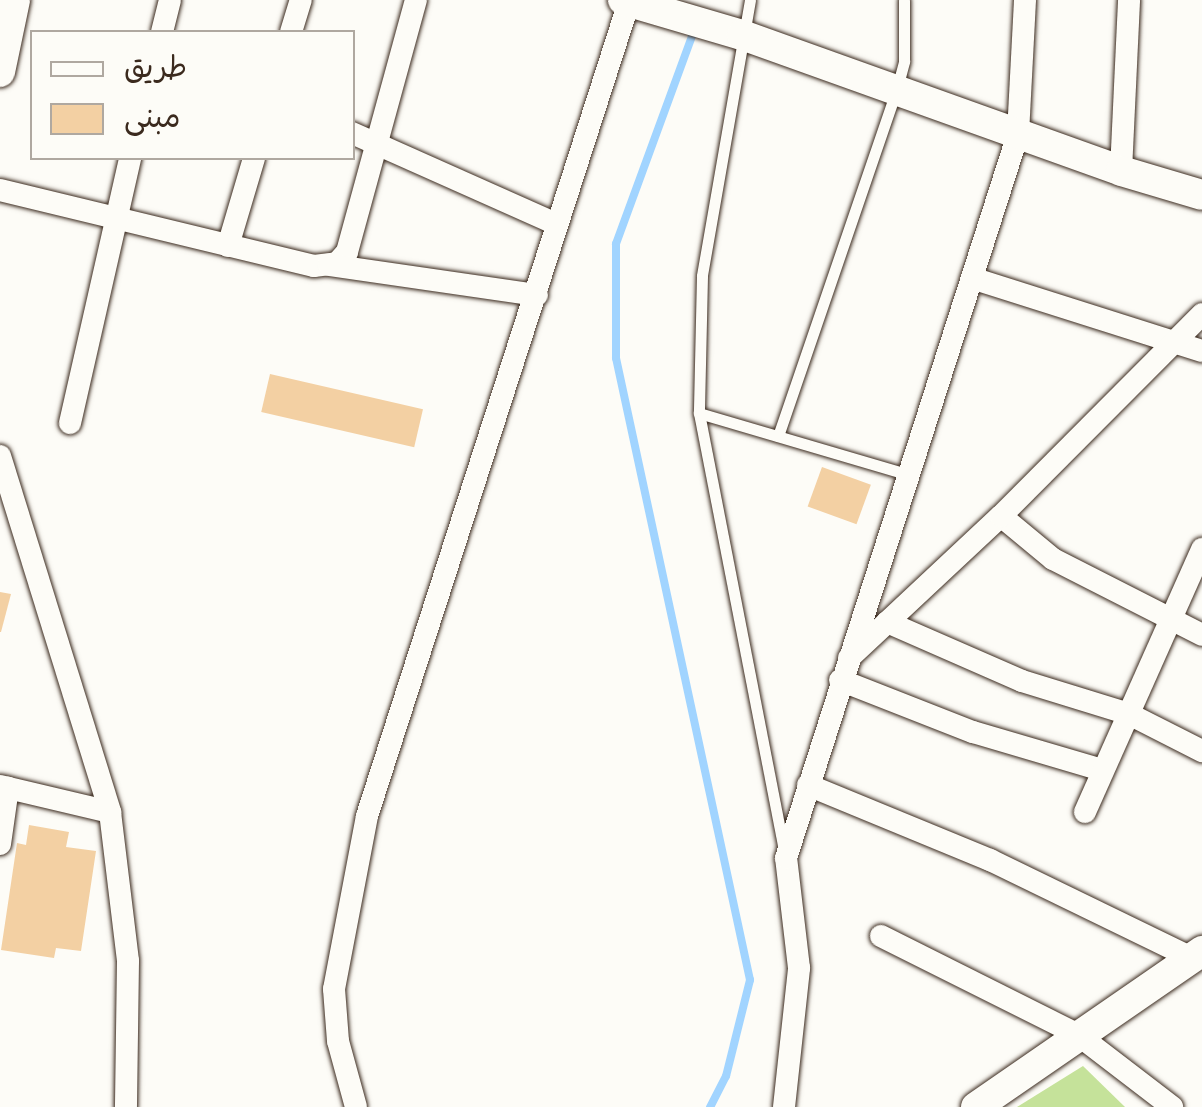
<!DOCTYPE html>
<html>
<head>
<meta charset="utf-8">
<style>
	body { margin:0 }
	#map { position:relative; width:1202px; height:1107px; overflow:hidden; background:#fdfcf7; font-family:"Indie Flower","Playpen Sans Arabic",sans-serif }
	div>[style] { position:absolute }
	[style*='--x'] { left:calc(var(--x)*1px); top:calc(var(--y)*1px); width:calc(var(--w)*1px); rotate:calc(var(--a)*1deg) }
	.green>* { inset:0; background:#c5e29a }
	.stream>* { height:8px; margin:-4px; padding:0 4px; transform-origin:4px; border-radius:4px; background:#a1d4ff }
	.building>* { inset:0; background:#f3d0a3; transform-origin:0 0 }
	.roads { filter:drop-shadow(0 0 2px #3b2a1e) drop-shadow(0 0 2px #3b2a1e) }
	.lane>* { height:11px; margin:-5.5px; padding:0 5.5px; transform-origin:5.5px; border-radius:5.5px; background:#fdfcf7 }
	.street>* { height:22px; margin:-11px; padding:0 11px; transform-origin:11px; border-radius:11px; background:#fdfcf7 }
	.secondary>* { height:30px; margin:-15px; padding:0 15px; transform-origin:15px; border-radius:15px; background:#fdfcf7 }
	span { translate:-50% -50%; white-space:nowrap; text-align:center; line-height:1.15; -webkit-text-stroke:8px #fdfcf7; paint-order:stroke }
	.legend { position:absolute; left:30px; top:30px; width:325px; height:130px; box-sizing:border-box; background:#fdfcf7; border:2px solid #afa8a0; margin:0; padding:12px 18px; list-style:none; font-size:30px; color:#3b2a1e }
	.legend li { display:flex; align-items:center; gap:20px; height:50px }
	.legend b { width:50px; border:2px solid #afa8a0 }
</style>
</head>
<body>
<div id="map">
	<div class="green">
		<div style="clip-path:polygon(1083px 1066px,1125px 1107px,1017px 1107px)"></div>
	</div>
	<div class="stream">
		<div style="--x:695;--y:28;--w:230;--a:110.1"></div>
		<div style="--x:616;--y:244;--w:114;--a:90"></div>
		<div style="--x:616;--y:358;--w:636;--a:77.84"></div>
		<div style="--x:750;--y:980;--w:99;--a:104"></div>
		<div style="--x:726;--y:1076;--w:35;--a:117"></div>
	</div>
	<div class="building">
		<div style="left:270px;top:374px;width:157px;height:39px;rotate:13deg"></div>
		<div style="left:822px;top:467px;width:52px;height:42px;rotate:20deg"></div>
		<div style="clip-path:polygon(0 592px,11px 594px,1px 632px,0 632px)"></div>
		<div style="clip-path:polygon(29px 825px,69px 832px,66px 847px,96px 851px,81px 951px,56px 948px,54px 958px,1px 950px,17px 843px,26px 845px)"></div>
	</div>
	<div class="roads">
		<div class="lane">
			<div style="--x:750;--y:0;--w:280;--a:99.9"></div>
			<div style="--x:702;--y:276;--w:137;--a:91.3"></div>
			<div style="--x:699;--y:413;--w:444;--a:79"></div>
			<div style="--x:699;--y:413;--w:219;--a:16.4"></div>
			<div style="--x:778;--y:436;--w:368;--a:-71.1"></div>
			<div style="--x:897;--y:88;--w:28;--a:-75"></div>
			<div style="--x:904;--y:61;--w:61;--a:-90"></div>
		</div>
		<div class="street">
			<div style="--x:162;--y:32;--w:33;--a:-76"></div>
			<div style="--x:291;--y:32;--w:34;--a:-73"></div>
			<div style="--x:352;--y:133;--w:223;--a:24"></div>
			<div style="--x:1121;--y:171;--w:171;--a:-87.3"></div>
			<div style="--x:0;--y:190;--w:323;--a:13.6"></div>
			<div style="--x:314;--y:266;--w:23;--a:-7"></div>
			<div style="--x:337;--y:263;--w:15;--a:-48"></div>
			<div style="--x:347;--y:252;--w:261;--a:-74.7"></div>
			<div style="--x:228;--y:246;--w:92;--a:-73.5"></div>
			<div style="--x:329;--y:265;--w:210;--a:8.2"></div>
			<div style="--x:972;--y:278;--w:241;--a:17.6"></div>
			<div style="--x:70;--y:423;--w:272;--a:-77.2"></div>
			<div style="--x:0;--y:456;--w:373;--a:72.8"></div>
			<div style="--x:110;--y:812;--w:150;--a:83.1"></div>
			<div style="--x:128;--y:961;--w:146;--a:90.8"></div>
			<div style="--x:1001;--y:516;--w:67;--a:39.6"></div>
			<div style="--x:1053;--y:559;--w:167;--a:27"></div>
			<div style="--x:887;--y:622;--w:147;--a:23.6"></div>
			<div style="--x:1022;--y:681;--w:112;--a:17.1"></div>
			<div style="--x:1129;--y:714;--w:82;--a:26.9"></div>
			<div style="--x:849;--y:658;--w:208;--a:-43.1"></div>
			<div style="--x:1001;--y:516;--w:285;--a:-45.1"></div>
			<div style="--x:840;--y:680;--w:143;--a:21.4"></div>
			<div style="--x:973;--y:732;--w:134;--a:16.4"></div>
			<div style="--x:808;--y:785;--w:197;--a:22.4"></div>
			<div style="--x:990;--y:860;--w:225;--a:25.9"></div>
			<div style="--x:0;--y:786;--w:113;--a:13.3"></div>
			<div style="--x:1085;--y:812;--w:288;--a:-66"></div>
			<div style="--x:0;--y:844;--w:57;--a:-81.9"></div>
			<div style="--x:881;--y:936;--w:219;--a:26.6"></div>
			<div style="--x:1077;--y:1034;--w:120;--a:37.5"></div>
			<div style="--x:356;--y:1107;--w:68;--a:-105.3"></div>
			<div style="--x:338;--y:1041;--w:52;--a:-94.4"></div>
			<div style="--x:334;--y:989;--w:176;--a:-79.2"></div>
			<div style="--x:367;--y:816;--w:855;--a:-72.16"></div>
			<div style="--x:784;--y:1107;--w:140;--a:-83.8"></div>
			<div style="--x:799;--y:968;--w:111;--a:-96.7"></div>
			<div style="--x:786;--y:858;--w:760;--a:-72.23"></div>
			<div style="--x:1018;--y:134;--w:134;--a:-87"></div>
		</div>
		<div class="secondary">
			<div style="--x:623;--y:0;--w:124;--a:16.4"></div>
			<div style="--x:742;--y:35;--w:403;--a:19.7"></div>
			<div style="--x:1121;--y:171;--w:84;--a:16.5"></div>
			<div style="--x:0;--y:72;--w:74;--a:-78.2"></div>
			<div style="--x:976;--y:1107;--w:275;--a:-34.6"></div>
		</div>
	</div>
	<ul class="legend">
	<li><b style="height:12px;background:#fdfcf7"></b>طريق</li>
	<li><b style="height:28px;background:#f3d0a3"></b>مبنى</li>
	</ul>
</div>
</body>
</html>
